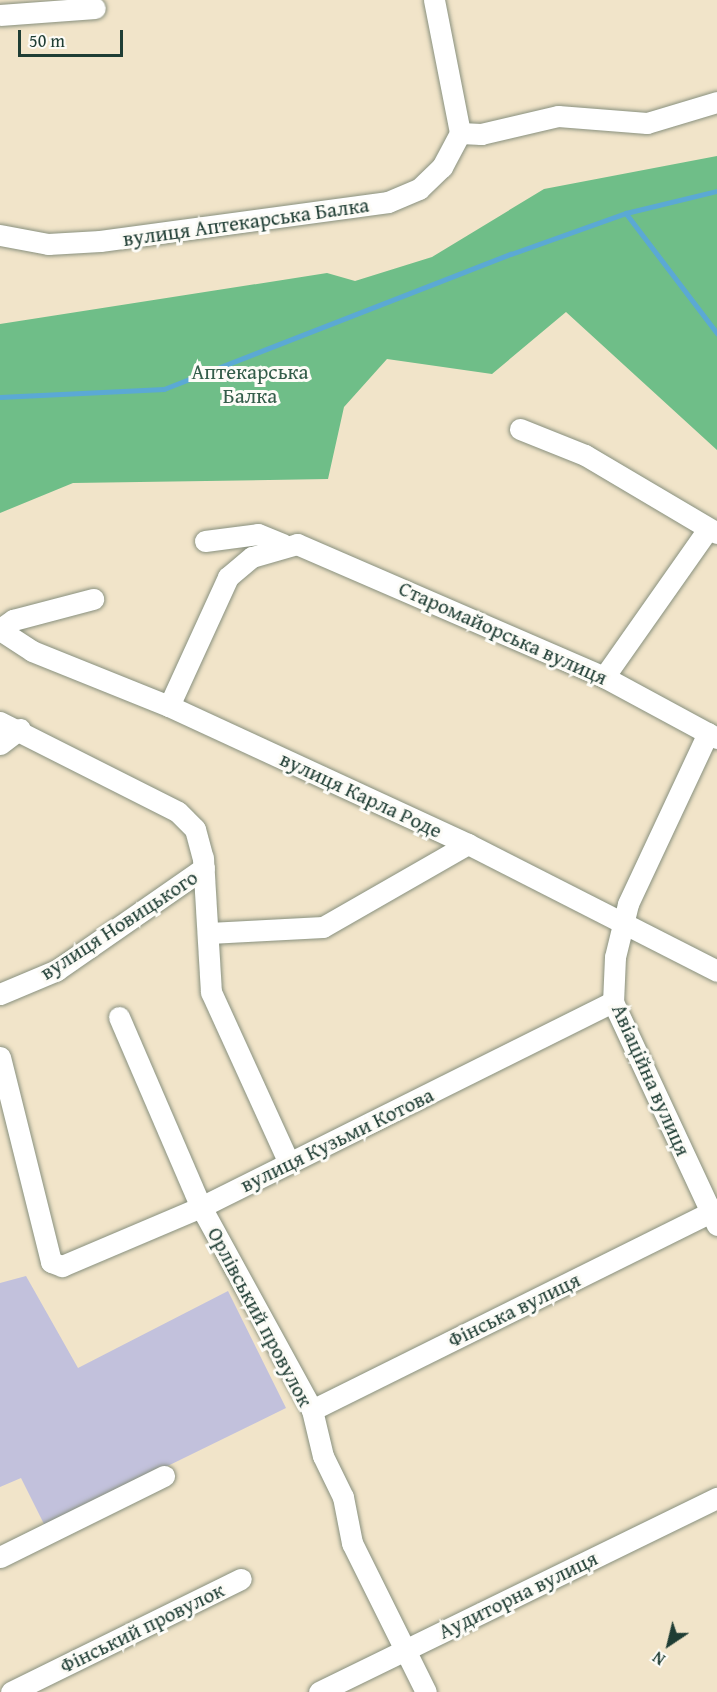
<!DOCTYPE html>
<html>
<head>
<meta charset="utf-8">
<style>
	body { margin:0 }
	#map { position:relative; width:717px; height:1692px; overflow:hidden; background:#f1e4c9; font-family:"Gentium Book Plus",serif }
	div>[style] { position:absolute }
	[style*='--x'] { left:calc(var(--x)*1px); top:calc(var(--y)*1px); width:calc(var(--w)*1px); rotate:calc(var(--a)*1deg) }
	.industrial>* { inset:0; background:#c2c1dc }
	.forest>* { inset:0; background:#6fbe88 }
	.stream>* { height:4.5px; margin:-2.25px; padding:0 2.25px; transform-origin:2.25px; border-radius:2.25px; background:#5ba9d4 }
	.roads { filter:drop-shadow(0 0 2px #88907e) drop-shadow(0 0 2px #88907e) }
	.minor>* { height:21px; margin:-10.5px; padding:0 10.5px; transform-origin:10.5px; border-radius:10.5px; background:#fff }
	span { translate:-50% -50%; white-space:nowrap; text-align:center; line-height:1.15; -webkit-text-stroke:6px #fdfcf7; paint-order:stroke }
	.street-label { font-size:21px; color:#1f3d34 }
	.park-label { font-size:21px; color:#345d4a }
	.north { position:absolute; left:639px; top:1614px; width:60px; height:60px; -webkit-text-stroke:4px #fdfcf7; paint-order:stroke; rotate:215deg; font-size:16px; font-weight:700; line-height:24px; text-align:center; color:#1f3d34 }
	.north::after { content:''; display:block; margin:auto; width:21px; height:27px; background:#1f3d34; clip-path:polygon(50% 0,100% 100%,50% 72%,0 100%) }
	.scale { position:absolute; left:18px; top:30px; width:105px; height:27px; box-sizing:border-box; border:3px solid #1f3d34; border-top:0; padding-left:8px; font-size:18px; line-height:21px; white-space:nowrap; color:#1f3d34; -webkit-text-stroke:4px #fdfcf7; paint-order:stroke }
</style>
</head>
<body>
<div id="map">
	<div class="industrial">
		<div style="clip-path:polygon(26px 1276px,78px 1368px,228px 1291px,286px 1408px,45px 1526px,21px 1478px,0 1487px,0 1283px)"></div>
	</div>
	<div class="forest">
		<div style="clip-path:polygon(717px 156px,717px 450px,566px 312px,492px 374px,387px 359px,344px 407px,328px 479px,73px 483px,0 513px,0 324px,327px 273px,355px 281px,432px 257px,544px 189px)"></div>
	</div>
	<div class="stream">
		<div style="--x:626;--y:213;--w:151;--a:52.8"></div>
		<div style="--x:0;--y:397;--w:164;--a:-2.8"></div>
		<div style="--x:164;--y:389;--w:372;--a:-21.3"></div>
		<div style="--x:511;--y:254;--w:122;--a:-19.6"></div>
		<div style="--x:626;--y:213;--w:94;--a:-13.6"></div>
	</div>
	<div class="roads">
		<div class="minor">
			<div style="--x:434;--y:0;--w:136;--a:78.9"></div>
			<div style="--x:0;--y:15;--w:95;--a:-4.2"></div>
			<div style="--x:460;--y:133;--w:21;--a:3"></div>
			<div style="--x:481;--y:134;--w:79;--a:-13.2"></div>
			<div style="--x:558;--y:116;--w:89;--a:4.5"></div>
			<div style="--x:647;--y:123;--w:73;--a:-16.7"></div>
			<div style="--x:0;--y:235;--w:49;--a:10.6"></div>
			<div style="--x:48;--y:244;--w:52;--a:-3.3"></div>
			<div style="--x:100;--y:241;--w:291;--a:-7.7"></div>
			<div style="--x:388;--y:202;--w:34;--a:-23"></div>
			<div style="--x:419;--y:189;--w:32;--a:-44"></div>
			<div style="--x:442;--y:167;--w:38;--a:-62"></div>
			<div style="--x:520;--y:429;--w:70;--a:21.8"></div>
			<div style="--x:585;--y:455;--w:153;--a:30.6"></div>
			<div style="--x:205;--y:541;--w:53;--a:-7.5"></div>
			<div style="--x:258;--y:534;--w:27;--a:22"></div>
			<div style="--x:0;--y:629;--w:16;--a:-35"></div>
			<div style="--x:13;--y:620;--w:83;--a:-14.7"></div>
			<div style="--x:0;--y:630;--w:38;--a:33"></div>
			<div style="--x:32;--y:651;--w:148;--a:21.9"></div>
			<div style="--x:169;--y:706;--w:329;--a:24.8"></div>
			<div style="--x:468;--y:844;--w:280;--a:27"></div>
			<div style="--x:604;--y:677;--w:181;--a:-54.9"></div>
			<div style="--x:169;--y:706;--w:142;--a:-65.4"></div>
			<div style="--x:228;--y:577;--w:31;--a:-40"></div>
			<div style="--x:252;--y:557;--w:47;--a:-16.1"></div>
			<div style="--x:297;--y:544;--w:335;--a:23.4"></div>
			<div style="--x:604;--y:677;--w:128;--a:28.4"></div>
			<div style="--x:0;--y:722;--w:199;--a:26.8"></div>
			<div style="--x:178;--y:812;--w:24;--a:45"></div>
			<div style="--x:195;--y:829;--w:30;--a:75"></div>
			<div style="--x:203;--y:858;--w:134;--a:86.6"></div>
			<div style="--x:211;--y:992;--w:188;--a:65.5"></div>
			<div style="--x:708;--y:733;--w:189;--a:115.1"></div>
			<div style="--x:628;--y:904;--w:55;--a:103.8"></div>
			<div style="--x:615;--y:957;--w:45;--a:92.5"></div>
			<div style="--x:613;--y:1002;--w:246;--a:65"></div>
			<div style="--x:0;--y:744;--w:25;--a:-37"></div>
			<div style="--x:209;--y:933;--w:114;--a:-3"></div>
			<div style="--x:323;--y:927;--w:167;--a:-29.8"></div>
			<div style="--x:0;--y:994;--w:62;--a:-22.8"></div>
			<div style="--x:57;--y:970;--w:179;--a:-34.8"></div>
			<div style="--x:119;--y:1017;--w:207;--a:66.7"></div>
			<div style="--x:201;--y:1207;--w:231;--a:61.3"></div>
			<div style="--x:312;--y:1410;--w:47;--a:76.6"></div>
			<div style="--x:323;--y:1456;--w:46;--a:64"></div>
			<div style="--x:343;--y:1497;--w:47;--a:78.9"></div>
			<div style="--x:352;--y:1543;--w:166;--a:63.6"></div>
			<div style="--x:0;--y:1057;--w:211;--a:76"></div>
			<div style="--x:51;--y:1262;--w:12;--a:20"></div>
			<div style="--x:62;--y:1266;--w:151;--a:-23"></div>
			<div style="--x:201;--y:1207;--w:460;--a:-26.5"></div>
			<div style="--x:312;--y:1410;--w:452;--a:-26.4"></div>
			<div style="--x:0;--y:1557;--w:183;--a:-26.3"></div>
			<div style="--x:11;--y:1692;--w:256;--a:-26.2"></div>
			<div style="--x:319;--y:1692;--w:443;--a:-26"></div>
		</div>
	</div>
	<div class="street-label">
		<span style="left:246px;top:222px;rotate:-8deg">вулиця Аптекарська Балка</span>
		<span style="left:503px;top:633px;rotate:24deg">Старомайорська вулиця</span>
		<span style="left:361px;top:795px;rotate:25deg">вулиця Карла Роде</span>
		<span style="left:119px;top:925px;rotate:-33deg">вулиця Новицького</span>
		<span style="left:651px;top:1080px;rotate:66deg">Авіаційна вулиця</span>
		<span style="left:337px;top:1140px;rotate:-26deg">вулиця Кузьми Котова</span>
		<span style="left:514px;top:1310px;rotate:-26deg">Фінська вулиця</span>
		<span style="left:260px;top:1317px;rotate:62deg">Орлівський провулок</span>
		<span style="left:518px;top:1595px;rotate:-26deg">Аудиторна вулиця</span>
		<span style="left:142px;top:1628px;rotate:-26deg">Фінський провулок</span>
	</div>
	<div class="park-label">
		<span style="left:250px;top:384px">Аптекарська<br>Балка</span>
	</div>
	<div class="north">N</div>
	<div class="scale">50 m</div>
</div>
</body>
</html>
